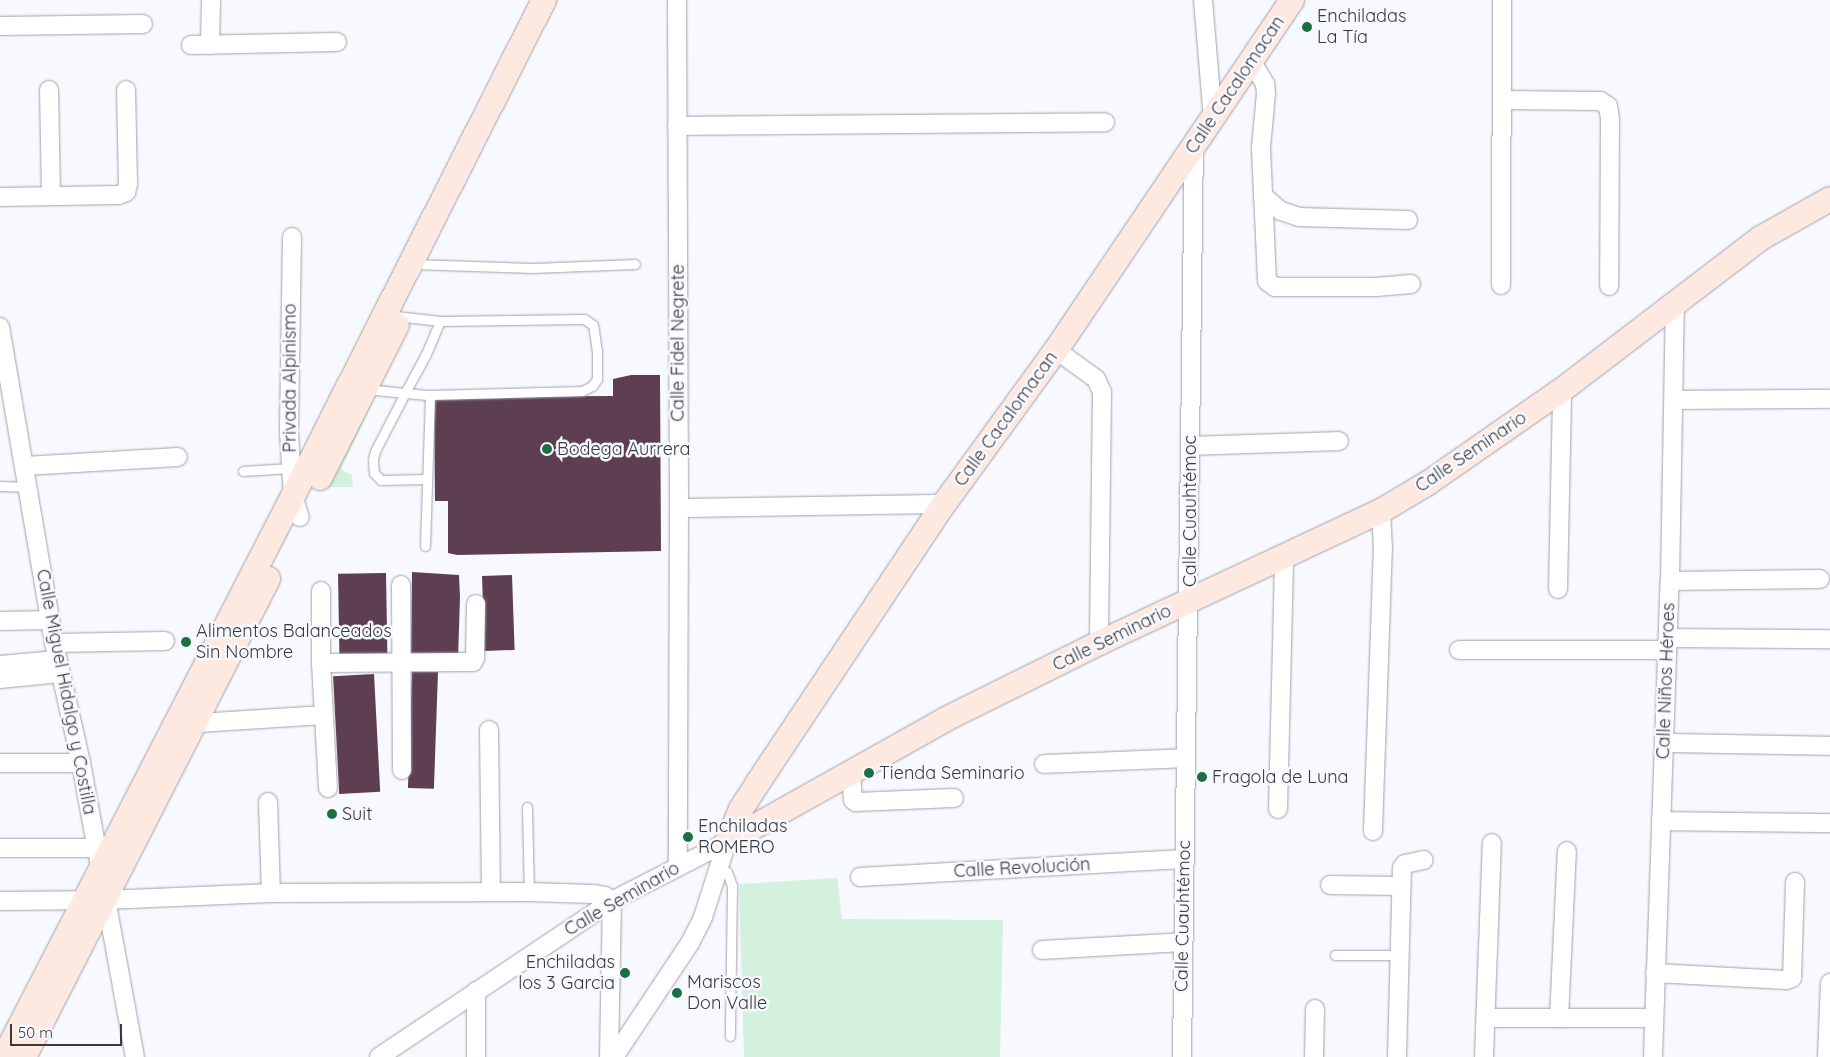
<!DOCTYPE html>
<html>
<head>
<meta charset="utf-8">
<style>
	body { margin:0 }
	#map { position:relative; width:1830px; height:1057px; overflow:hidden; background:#f8f9ff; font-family:Quicksand,sans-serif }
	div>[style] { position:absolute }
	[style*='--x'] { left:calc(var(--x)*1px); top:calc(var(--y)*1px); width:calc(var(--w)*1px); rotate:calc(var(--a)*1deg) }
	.green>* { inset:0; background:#d3f1dd }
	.building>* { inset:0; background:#5e3f52; transform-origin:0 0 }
	.roads { filter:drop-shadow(0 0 1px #a0a1aa) drop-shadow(0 0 1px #a0a1aa) }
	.lane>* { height:9px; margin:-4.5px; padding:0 4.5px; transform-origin:4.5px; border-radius:4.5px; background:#fff }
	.street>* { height:18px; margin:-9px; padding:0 9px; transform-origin:9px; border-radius:9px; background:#fff }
	.secondary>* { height:24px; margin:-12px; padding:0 12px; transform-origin:12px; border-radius:12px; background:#fee9e1 }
	.dots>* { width:14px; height:14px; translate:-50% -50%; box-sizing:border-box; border:2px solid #f8f9ff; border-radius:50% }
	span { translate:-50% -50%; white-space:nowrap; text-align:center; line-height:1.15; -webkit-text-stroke:5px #f8f9ff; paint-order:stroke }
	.poi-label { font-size:18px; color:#393a3e }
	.left { translate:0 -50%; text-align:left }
	.right { translate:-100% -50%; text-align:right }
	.street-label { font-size:18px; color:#393a3e }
	.scale { position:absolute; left:10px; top:1024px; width:112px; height:22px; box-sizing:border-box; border:2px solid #393a3e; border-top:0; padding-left:6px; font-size:15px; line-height:18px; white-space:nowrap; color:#393a3e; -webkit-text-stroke:4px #f8f9ff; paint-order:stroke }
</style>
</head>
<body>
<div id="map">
	<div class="green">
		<div style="clip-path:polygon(377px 393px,341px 469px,352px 475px,353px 487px,323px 487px)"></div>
		<div style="clip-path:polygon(837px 878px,842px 919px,1003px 920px,1000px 1057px,744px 1057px,739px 884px)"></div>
	</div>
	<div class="building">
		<div style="clip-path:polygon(631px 375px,660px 375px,661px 551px,457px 555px,448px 553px,448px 501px,435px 501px,434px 397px,613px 396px,613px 379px)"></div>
		<div style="clip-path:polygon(412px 572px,459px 575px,460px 597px,458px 659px,411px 659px)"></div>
		<div style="left:386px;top:573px;width:84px;height:48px;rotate:89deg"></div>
		<div style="left:512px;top:575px;width:75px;height:30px;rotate:88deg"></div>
		<div style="left:412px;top:671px;width:26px;height:117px;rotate:2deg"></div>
		<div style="left:374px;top:674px;width:118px;height:41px;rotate:87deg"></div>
	</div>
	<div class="roads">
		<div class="lane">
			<div style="--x:413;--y:264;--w:120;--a:1.9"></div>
			<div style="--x:533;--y:268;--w:102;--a:-2.2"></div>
			<div style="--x:396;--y:316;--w:44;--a:6.5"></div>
			<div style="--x:366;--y:389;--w:39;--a:6"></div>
			<div style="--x:405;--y:393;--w:25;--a:5"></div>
			<div style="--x:430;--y:395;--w:152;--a:-1.5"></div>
			<div style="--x:582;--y:391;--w:11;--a:-27"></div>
			<div style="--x:592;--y:386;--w:9;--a:-54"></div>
			<div style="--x:597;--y:379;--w:27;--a:-90"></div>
			<div style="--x:597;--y:352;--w:27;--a:-98"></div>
			<div style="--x:593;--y:325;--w:11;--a:-146"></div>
			<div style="--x:584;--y:319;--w:144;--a:179.2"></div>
			<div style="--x:440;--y:321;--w:36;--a:113"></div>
			<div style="--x:426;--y:354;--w:44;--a:118.3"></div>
			<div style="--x:405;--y:393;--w:65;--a:117.3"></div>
			<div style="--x:375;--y:451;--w:9;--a:103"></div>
			<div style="--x:373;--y:460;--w:13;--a:86"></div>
			<div style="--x:374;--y:473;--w:10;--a:45"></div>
			<div style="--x:381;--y:480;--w:46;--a:-1.2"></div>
			<div style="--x:243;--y:471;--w:47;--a:-3.7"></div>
			<div style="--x:0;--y:486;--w:28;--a:2"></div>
			<div style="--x:425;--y:546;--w:151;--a:-88.1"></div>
			<div style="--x:527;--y:807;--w:85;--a:88.7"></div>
			<div style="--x:719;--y:867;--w:9;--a:32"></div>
			<div style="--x:727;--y:872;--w:15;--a:70"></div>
			<div style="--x:732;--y:886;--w:150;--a:90.8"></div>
			<div style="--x:1335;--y:955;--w:65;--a:0"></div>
		</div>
		<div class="street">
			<div style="--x:677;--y:0;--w:508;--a:89.77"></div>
			<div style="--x:679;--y:508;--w:358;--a:90.2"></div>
			<div style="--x:1203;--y:0;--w:119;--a:85.2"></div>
			<div style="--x:0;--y:26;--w:143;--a:-0.8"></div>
			<div style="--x:191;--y:45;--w:146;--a:-1.2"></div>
			<div style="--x:210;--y:45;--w:45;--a:-88.7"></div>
			<div style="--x:1252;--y:62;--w:26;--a:59"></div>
			<div style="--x:1265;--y:84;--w:9;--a:84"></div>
			<div style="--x:1266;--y:93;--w:55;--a:95.2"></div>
			<div style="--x:1261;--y:148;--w:133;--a:87.4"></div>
			<div style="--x:1267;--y:281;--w:10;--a:37"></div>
			<div style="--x:1275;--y:287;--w:101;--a:0"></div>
			<div style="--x:1376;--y:287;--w:35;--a:-5"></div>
			<div style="--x:49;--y:90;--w:106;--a:88.9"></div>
			<div style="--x:1503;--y:100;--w:97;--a:0.6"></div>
			<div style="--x:1600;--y:101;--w:9;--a:32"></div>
			<div style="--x:1608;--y:106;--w:12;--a:81"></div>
			<div style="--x:1610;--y:118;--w:168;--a:90.3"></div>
			<div style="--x:677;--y:126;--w:428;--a:-0.5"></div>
			<div style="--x:1263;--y:196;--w:23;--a:40"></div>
			<div style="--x:1281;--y:211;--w:19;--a:18"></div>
			<div style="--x:1299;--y:217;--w:109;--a:1.6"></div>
			<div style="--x:0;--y:197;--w:119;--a:-1"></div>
			<div style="--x:119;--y:195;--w:8;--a:-23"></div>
			<div style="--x:126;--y:192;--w:8;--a:-76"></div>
			<div style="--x:128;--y:184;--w:94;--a:-91.2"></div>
			<div style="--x:292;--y:237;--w:196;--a:90.9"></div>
			<div style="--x:289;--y:433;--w:63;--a:86.4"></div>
			<div style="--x:293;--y:496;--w:22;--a:72"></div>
			<div style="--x:1501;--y:285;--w:285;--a:-89.8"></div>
			<div style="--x:0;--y:327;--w:321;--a:80.3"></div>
			<div style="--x:54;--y:643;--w:123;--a:77.3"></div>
			<div style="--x:81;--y:763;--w:299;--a:79.6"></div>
			<div style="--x:1056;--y:350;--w:49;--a:35.9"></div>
			<div style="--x:1096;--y:379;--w:14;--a:65"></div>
			<div style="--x:1102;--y:392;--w:251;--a:90.7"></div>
			<div style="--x:1675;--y:400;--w:155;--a:-0.4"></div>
			<div style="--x:1190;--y:446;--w:149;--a:-1.9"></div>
			<div style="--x:25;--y:466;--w:153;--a:-3.4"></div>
			<div style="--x:679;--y:508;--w:265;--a:-0.9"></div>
			<div style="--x:1670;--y:581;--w:150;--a:-0.8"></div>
			<div style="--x:401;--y:585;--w:185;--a:89.7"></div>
			<div style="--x:1558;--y:589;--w:199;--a:-88.8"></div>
			<div style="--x:321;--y:591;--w:72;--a:90"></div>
			<div style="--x:0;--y:621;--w:50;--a:-1.1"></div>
			<div style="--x:1668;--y:638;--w:162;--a:0.4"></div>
			<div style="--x:54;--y:643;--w:111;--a:-1"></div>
			<div style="--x:1459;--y:650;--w:208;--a:0"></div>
			<div style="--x:0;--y:665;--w:57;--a:-5"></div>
			<div style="--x:0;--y:679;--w:60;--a:-5.7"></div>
			<div style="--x:184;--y:724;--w:139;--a:-3.7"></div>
			<div style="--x:489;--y:730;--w:162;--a:89.3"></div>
			<div style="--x:1664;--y:743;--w:166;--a:1"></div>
			<div style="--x:0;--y:763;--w:81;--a:0"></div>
			<div style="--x:1044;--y:764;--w:141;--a:-2.4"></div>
			<div style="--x:851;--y:773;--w:27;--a:86"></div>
			<div style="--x:853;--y:800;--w:4;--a:34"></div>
			<div style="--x:856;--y:802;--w:98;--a:-2.3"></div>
			<div style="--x:328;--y:788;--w:125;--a:-93.2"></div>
			<div style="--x:321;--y:663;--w:152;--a:-0.4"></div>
			<div style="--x:473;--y:662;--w:4;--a:-63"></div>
			<div style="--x:475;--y:658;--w:54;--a:-88.9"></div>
			<div style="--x:268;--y:802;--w:91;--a:88.1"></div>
			<div style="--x:1278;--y:809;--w:252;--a:-88.6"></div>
			<div style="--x:1661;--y:821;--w:169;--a:0.7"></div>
			<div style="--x:1373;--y:831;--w:282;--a:-88"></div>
			<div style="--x:1383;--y:549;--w:38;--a:-93"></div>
			<div style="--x:0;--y:848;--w:96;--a:0"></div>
			<div style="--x:860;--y:877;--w:324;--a:-3.2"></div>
			<div style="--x:1330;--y:885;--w:70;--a:0.8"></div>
			<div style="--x:0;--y:901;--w:105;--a:-0.5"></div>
			<div style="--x:105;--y:900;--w:166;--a:-2.4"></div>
			<div style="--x:271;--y:893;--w:258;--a:-0.2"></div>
			<div style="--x:529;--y:892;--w:64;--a:1.8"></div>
			<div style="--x:593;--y:894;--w:12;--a:9"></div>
			<div style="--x:605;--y:896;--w:9;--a:36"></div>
			<div style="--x:1042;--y:950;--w:141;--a:-3.2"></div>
			<div style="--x:1655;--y:973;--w:131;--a:3.1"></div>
			<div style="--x:1786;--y:980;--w:6;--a:-18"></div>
			<div style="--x:1792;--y:978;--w:96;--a:-88.2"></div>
			<div style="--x:1487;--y:1018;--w:167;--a:0"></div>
			<div style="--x:1559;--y:1018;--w:167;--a:-87.3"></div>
			<div style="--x:379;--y:1057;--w:280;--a:-33.8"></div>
			<div style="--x:612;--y:901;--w:129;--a:-27.2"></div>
			<div style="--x:476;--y:1057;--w:66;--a:-90"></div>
			<div style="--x:609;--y:1057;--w:156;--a:-88.9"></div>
			<div style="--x:614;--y:1057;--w:137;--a:-56.3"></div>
			<div style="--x:690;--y:943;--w:29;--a:-63"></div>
			<div style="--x:703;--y:917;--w:79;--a:-72.3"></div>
			<div style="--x:1182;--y:1057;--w:911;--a:-89.25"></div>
			<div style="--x:1314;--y:1057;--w:48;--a:-88.8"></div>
			<div style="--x:1397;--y:1057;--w:189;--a:-88.5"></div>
			<div style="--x:1402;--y:868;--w:5;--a:-53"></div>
			<div style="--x:1405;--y:864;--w:19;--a:-12"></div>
			<div style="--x:1484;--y:1057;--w:214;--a:-87.9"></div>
			<div style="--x:1653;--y:1057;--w:476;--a:-88"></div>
			<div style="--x:1670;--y:581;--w:275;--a:-89"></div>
			<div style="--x:1827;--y:1057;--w:74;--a:-87.7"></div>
		</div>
		<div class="secondary">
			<div style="--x:320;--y:478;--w:171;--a:-63.3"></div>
			<div style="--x:727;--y:842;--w:251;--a:-29.3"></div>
			<div style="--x:946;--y:719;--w:171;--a:-26.4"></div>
			<div style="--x:1099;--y:643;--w:311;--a:-25.1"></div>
			<div style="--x:1381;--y:511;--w:55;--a:-30.8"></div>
			<div style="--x:1428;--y:483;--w:163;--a:-34.8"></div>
			<div style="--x:1562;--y:390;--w:250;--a:-37.4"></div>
			<div style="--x:1761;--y:238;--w:79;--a:-29.5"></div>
			<div style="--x:727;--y:842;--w:36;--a:-67"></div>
			<div style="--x:741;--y:809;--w:30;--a:-57"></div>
			<div style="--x:757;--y:784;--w:337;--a:-56.3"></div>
			<div style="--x:944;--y:504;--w:190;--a:-54"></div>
			<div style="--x:1056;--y:350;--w:422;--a:-56"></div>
			<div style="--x:4;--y:1057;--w:631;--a:-62.74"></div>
			<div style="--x:293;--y:496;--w:556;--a:-63.16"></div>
			<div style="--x:24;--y:1057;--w:537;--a:-62.96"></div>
		</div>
	</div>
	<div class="dots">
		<div style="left:1307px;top:27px;background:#1a7042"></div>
		<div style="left:547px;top:449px;background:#1a7042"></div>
		<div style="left:186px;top:642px;background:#1a7042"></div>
		<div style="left:869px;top:773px;background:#1a7042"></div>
		<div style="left:1202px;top:777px;background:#1a7042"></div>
		<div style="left:332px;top:814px;background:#1a7042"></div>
		<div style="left:688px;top:837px;background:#1a7042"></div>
		<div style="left:625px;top:973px;background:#1a7042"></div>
		<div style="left:677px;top:993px;background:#1a7042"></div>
	</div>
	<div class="poi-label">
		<span class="left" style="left:1317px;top:27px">Enchiladas<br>La Tía</span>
		<span class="left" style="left:557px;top:449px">Bodega Aurrera</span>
		<span class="left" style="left:196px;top:642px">Alimentos Balanceados<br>Sin Nombre</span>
		<span class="left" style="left:879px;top:773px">Tienda Seminario</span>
		<span class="left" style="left:1212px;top:777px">Fragola de Luna</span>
		<span class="left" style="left:342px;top:814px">Suit</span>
		<span class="left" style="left:698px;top:837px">Enchiladas<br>ROMERO</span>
		<span class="right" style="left:615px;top:973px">Enchiladas<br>los 3 Garcia</span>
		<span class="left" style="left:687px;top:993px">Mariscos<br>Don Valle</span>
	</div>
	<div class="street-label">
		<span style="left:1235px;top:85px;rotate:-56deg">Calle Cacalomacan</span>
		<span style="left:678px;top:343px;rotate:-90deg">Calle Fidel Negrete</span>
		<span style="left:290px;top:378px;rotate:-90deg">Privada Alpinismo</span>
		<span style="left:1006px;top:419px;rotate:-54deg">Calle Cacalomacan</span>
		<span style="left:1471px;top:452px;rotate:-34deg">Calle Seminario</span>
		<span style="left:1190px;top:511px;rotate:-90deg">Calle Cuauhtémoc</span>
		<span style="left:1112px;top:638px;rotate:-26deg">Calle Seminario</span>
		<span style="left:1666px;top:681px;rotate:-88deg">Calle Niños Héroes</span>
		<span style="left:66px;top:692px;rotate:79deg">Calle Miguel Hidalgo y Costilla</span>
		<span style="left:1022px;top:868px;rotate:-3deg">Calle Revolución</span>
		<span style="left:622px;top:899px;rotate:-30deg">Calle Seminario</span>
		<span style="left:1183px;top:916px;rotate:-89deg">Calle Cuauhtémoc</span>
	</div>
	<div class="scale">50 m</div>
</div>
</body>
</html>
